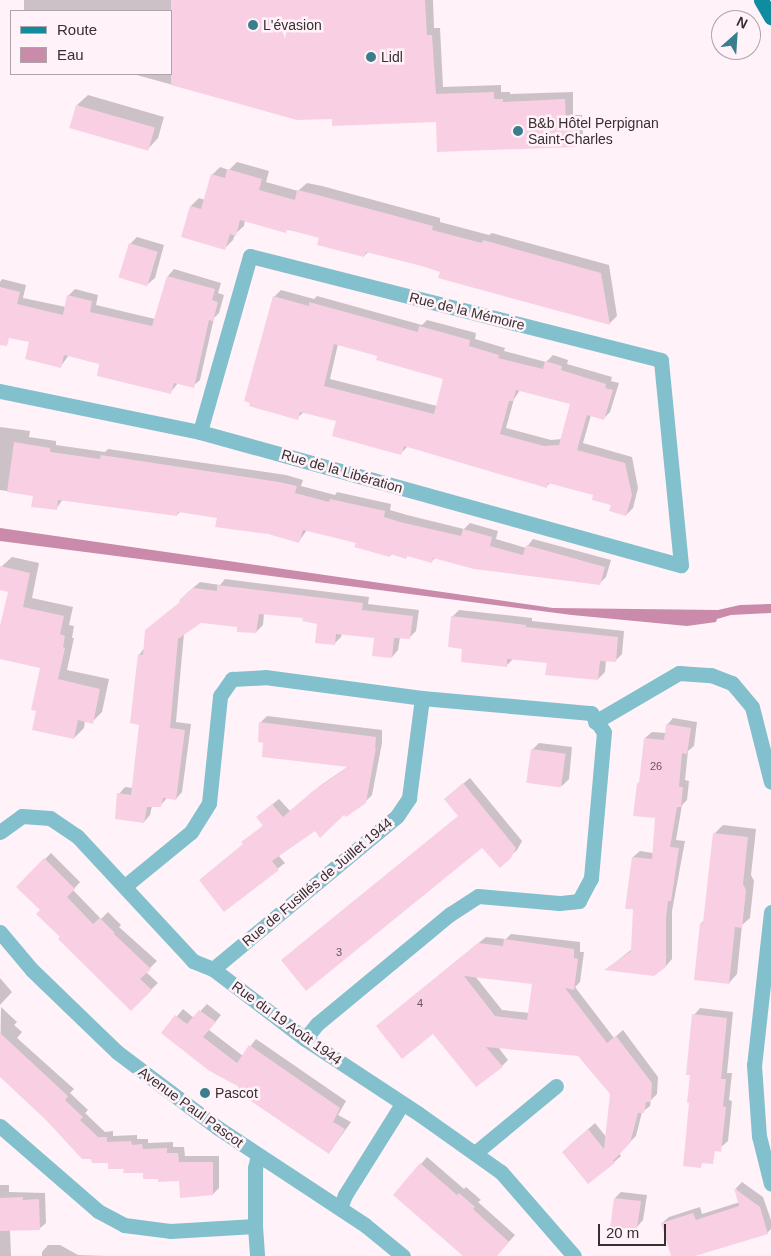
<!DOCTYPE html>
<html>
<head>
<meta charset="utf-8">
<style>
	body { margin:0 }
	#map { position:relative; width:771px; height:1256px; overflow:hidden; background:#fff2f8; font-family:Arial,sans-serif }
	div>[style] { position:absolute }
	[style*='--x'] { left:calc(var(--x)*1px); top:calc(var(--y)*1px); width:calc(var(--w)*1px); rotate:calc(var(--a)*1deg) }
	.water>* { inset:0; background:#ca8aaa }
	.shadow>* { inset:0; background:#0003 }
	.building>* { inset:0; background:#f9d0e3; transform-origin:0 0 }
	.minor>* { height:15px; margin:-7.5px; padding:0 7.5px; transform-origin:7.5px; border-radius:7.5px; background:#82c0cd }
	.major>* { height:15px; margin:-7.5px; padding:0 7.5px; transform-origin:7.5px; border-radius:7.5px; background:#0f8ca0 }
	.dots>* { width:14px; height:14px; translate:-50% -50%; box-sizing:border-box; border:2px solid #fff2f8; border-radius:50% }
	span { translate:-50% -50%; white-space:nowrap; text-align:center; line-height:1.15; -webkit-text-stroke:5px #fff2f8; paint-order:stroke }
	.number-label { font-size:11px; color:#68575e }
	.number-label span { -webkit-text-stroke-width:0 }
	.poi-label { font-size:14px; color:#372f32 }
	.left { translate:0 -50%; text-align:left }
	.street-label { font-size:14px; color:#372f32 }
	.legend { position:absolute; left:10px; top:10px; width:162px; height:65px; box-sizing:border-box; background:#fff2f8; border:1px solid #afa4a9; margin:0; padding:6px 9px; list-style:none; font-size:15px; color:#372f32 }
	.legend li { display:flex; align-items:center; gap:10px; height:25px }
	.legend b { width:25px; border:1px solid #afa4a9 }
	.north { position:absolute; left:711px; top:10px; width:50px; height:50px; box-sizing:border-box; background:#fff2f8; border:1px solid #afa4a9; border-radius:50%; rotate:26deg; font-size:14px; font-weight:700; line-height:20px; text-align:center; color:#372f32 }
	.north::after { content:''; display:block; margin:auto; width:18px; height:22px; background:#3a7e8d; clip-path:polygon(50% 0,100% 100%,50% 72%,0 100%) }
	.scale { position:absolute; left:598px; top:1224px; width:68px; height:22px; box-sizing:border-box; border:2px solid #372f32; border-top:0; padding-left:6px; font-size:15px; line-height:18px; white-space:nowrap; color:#372f32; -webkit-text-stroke:4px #fff2f8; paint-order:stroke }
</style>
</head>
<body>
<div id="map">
	<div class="water">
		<div style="clip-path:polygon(0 528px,553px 608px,718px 610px,740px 605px,771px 604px,771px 613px,731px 615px,717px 619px,716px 622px,687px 626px,572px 615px,0 541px)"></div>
	</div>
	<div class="shadow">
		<div style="clip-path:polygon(24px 0,433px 0,434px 28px,440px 28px,443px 87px,501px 85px,501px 92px,510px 92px,510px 94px,573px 92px,573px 115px,582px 115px,583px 138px,575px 146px,437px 121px,333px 117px,297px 119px,133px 74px,171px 74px,171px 11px,24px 11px)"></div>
		<div style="clip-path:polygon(88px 95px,164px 117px,158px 138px,148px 149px,77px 105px)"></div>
		<div style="clip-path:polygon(237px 162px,269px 171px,266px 182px,298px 191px,307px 183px,322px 186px,440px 218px,440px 222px,489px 235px,492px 233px,609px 265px,617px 316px,610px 323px,441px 271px,369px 251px,364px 256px,320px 237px,245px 220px,244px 226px,235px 234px,233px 240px,225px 248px,183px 236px,191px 206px,199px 198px,205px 200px,212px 175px,220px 167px,229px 170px)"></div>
		<div style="clip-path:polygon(137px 237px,164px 245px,155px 278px,148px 284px,130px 244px)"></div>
		<div style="clip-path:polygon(174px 269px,221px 283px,218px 293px,224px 295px,219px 313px,214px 318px,200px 380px,193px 386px,178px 383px,171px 392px,101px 363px,69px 355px,61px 366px,30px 341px,0 334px,0 282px,2px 279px,26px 285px,23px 298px,66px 307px,68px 296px,75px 289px,98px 295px,96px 305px,155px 319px,168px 276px)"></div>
		<div style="clip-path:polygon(evenodd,281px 290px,314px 299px,317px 296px,422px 325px,427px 320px,476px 333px,475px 339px,505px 348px,504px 351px,546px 362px,553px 355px,568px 360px,567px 364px,612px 377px,611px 381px,619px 383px,610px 412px,603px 419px,591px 415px,583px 443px,632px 457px,638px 488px,633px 508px,626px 515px,594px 494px,551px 482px,547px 486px,408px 446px,401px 453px,337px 420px,304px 412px,297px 418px,274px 297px,281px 290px,338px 344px,379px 355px,444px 378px,437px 406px,330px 379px,338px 344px,281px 290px,520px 390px,571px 403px,562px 439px,551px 440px,506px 428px,514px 399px,520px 390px)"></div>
		<div style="clip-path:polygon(0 427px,30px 431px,29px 437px,56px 441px,56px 445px,105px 452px,108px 449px,286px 475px,303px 480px,301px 486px,335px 495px,337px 492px,391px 504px,390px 510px,407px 515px,464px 529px,470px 523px,498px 531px,496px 539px,526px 548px,533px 539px,611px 560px,606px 577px,599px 584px,436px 557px,431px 562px,408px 555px,406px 558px,392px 554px,390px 556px,357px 542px,307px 530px,299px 541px,218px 517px,181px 511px,177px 515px,63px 499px,56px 509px,34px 495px,0 490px)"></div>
		<div style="clip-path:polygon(12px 557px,39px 563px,32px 598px,73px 607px,69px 625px,74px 626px,72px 638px,74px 638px,67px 670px,109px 679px,102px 712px,92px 722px,85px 721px,84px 728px,74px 738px,42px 667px,0 658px,0 632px,9px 591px,0 589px,0 574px,2px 566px)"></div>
		<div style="clip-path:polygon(225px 579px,369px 597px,368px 604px,419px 610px,416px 631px,409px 638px,400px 637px,398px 650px,392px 657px,375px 637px,342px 633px,341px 637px,334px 644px,318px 623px,304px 617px,264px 613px,263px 625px,256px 632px,238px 626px,200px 621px,184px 633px,176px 722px,191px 724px,182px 792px,176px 799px,167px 798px,160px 806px,152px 806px,150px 815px,144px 822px,119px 794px,125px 787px,133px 788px,140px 724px,139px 655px,187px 593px,200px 582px,220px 585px)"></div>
		<div style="clip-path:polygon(459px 610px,532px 618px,532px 621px,624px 631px,622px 654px,615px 661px,606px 660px,605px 672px,598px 679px,548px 662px,513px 659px,506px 666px,463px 648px,452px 617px)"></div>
		<div style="clip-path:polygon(267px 716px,382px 730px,382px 743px,372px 795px,365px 802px,315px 829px,278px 855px,285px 863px,224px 910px,245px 844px,243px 842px,264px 825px,257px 817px,279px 799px,290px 811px,321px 785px,349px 766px,265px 742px,261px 722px)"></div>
		<div style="clip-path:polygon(673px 718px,697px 722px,694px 746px,688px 751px,685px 780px,689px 781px,687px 800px,682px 805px,676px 840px,685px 841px,672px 911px,672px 959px,666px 966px,607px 969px,632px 949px,635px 908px,633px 857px,640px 851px,653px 853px,656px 817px,638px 783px,641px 781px,645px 738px,652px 732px,666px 733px,667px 725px)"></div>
		<div style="clip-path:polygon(539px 743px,572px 747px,569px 779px,562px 786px,532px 750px)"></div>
		<div style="clip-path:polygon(470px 778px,522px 841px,517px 850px,500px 866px,459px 815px,452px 793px)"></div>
		<div style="clip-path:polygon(723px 825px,756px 829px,751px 875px,754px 881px,750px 918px,742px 925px,737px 974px,729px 983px,701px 923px,705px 920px,715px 833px)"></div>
		<div style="clip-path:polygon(51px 853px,80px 882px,73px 890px,101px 919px,108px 912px,121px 925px,119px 927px,157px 961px,146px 972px,158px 983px,131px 1009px,62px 937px,41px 909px,18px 887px)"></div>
		<div style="clip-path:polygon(evenodd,511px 934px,580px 942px,580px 952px,584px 952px,580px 982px,575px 987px,614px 1038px,623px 1030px,658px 1077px,657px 1094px,651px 1100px,650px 1106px,642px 1112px,636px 1136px,619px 1153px,621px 1156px,614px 1162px,588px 1183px,570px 1145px,595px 1123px,607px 1138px,612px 1093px,578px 1055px,498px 1047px,508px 1060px,502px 1066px,434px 1032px,384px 1020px,486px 937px,506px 939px,511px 934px,475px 976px,533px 983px,530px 1013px,502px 1010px,475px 976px)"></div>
		<div style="clip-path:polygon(0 978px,12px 992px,0 1005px)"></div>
		<div style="clip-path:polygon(207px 1004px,221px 1015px,209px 1030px,243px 1056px,256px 1039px,346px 1101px,338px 1115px,351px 1122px,329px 1153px,240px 1086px,163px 1033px,183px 1009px,194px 1018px)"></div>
		<div style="clip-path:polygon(1px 1007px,17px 1022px,14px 1025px,22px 1032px,17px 1038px,74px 1089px,70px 1093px,88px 1110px,85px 1113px,105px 1132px,113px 1131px,113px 1136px,137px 1135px,137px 1139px,148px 1139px,148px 1143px,173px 1142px,173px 1147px,184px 1147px,185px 1156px,219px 1156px,219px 1188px,213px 1194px,181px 1180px,159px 1178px,144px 1171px,92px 1157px,0 1070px)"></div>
		<div style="clip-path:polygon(700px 1008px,733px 1012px,727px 1073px,732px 1073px,729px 1100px,732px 1101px,728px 1141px,721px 1147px,694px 1015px)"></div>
		<div style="clip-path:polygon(427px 1157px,464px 1189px,466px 1187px,481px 1200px,478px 1202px,515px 1235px,496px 1256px,465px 1256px,421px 1164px)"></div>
		<div style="clip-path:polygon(742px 1182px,763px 1197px,771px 1220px,771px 1229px,767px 1233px,689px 1256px,672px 1256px,662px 1223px,669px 1217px,700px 1207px,702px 1214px,740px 1202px,736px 1188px)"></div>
		<div style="clip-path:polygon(0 1185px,9px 1185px,9px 1192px,45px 1193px,46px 1223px,39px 1229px,10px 1230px,11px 1256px,0 1256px)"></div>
		<div style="clip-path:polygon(621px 1192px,647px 1195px,643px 1220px,637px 1227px,612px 1228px,615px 1198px)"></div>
		<div style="clip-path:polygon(48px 1245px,60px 1245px,78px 1255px,107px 1256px,42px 1256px,42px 1252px)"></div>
	</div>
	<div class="building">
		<div style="clip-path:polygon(171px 0,425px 0,427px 35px,432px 35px,436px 94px,494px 92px,494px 99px,503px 99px,503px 102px,565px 99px,566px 123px,575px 122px,576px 147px,437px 152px,436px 122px,332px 126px,332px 119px,297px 120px,171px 85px)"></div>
		<div style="left:76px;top:105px;width:82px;height:24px;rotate:16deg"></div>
		<div style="clip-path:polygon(227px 169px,262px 179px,259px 190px,295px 200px,297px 190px,314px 194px,433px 226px,432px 230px,482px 243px,483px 240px,601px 273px,610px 325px,438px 278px,440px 272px,422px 266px,366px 252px,364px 257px,317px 245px,319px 238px,287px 229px,286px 233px,240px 220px,236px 236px,230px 234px,225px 250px,181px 237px,190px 206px,201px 209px,211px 174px,225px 178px)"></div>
		<div style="left:129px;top:243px;width:30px;height:36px;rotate:17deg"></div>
		<div style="clip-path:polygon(167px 276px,215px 289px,212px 300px,218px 302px,213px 321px,209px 320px,194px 388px,174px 383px,171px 394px,159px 391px,97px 376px,99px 364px,64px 355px,61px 368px,25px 359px,29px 342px,9px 338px,7px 346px,0 345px,0 287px,20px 292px,17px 304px,63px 315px,67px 295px,92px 301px,90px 312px,152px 326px)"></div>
		<div style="clip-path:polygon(evenodd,273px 296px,309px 306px,309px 302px,418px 332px,419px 326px,470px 340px,469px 346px,499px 355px,498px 358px,543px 369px,545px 361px,562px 366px,561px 370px,606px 384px,605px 388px,613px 390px,604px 420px,587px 415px,577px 450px,625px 463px,632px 495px,626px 516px,609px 511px,611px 505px,592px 500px,593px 495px,548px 483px,547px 488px,404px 446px,401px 455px,332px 436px,336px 421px,300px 412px,298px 420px,249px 406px,250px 403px,244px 401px,273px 296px,334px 344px,377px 356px,376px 360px,443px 379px,434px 414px,324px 386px,334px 344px,273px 296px,516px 390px,570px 404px,559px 445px,544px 446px,500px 434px,509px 401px,513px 401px,516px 390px)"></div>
		<div style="clip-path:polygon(14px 442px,50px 448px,50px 452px,100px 459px,101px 455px,279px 482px,297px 486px,295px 493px,329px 502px,330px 499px,385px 511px,384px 517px,400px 522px,461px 536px,463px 529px,492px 537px,490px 546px,523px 555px,526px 545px,605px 567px,600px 585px,474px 569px,433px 558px,432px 563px,407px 556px,406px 559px,391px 554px,390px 557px,354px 547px,356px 543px,303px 530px,299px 543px,268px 534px,215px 527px,217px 518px,178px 512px,177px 516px,58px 500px,57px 510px,31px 507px,33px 496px,7px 492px)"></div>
		<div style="clip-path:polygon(0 566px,30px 573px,23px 607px,64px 616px,60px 634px,65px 636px,63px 647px,65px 648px,58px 679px,100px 689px,93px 724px,78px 720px,74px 739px,32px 730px,36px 711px,31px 710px,40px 668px,0 659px,0 626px,8px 592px,0 590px)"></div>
		<div style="clip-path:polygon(217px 585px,363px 603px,362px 610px,413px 616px,410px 639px,394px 638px,392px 658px,372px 656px,374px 638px,336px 634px,335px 645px,315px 643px,317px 624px,302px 621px,303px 618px,259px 614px,256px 633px,237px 632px,237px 627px,201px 623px,178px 639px,170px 728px,185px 730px,176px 800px,163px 798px,161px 807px,147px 807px,144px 823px,115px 819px,117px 793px,131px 795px,139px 725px,130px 723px,138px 654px,143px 655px,145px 630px,180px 602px,179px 600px,193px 588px,217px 591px)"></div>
		<div style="clip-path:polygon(451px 616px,526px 625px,526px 627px,618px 637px,616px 662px,600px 661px,598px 680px,545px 675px,547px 663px,507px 659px,507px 667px,461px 662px,462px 649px,448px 647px)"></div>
		<div style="clip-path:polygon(259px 722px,376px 737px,375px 749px,376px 748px,366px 803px,346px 817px,344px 815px,320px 838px,315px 831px,272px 861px,279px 870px,224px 912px,199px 880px,243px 844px,241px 842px,263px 826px,256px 817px,272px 804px,283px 817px,313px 791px,348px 767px,262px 757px,263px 743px,258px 742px)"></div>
		<div style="clip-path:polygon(666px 724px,691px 728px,687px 754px,682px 753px,679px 787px,683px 787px,681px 807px,677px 807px,670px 847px,679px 848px,671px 901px,668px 901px,666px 918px,666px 967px,654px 976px,604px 970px,631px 951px,633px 909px,625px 909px,632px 857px,652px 859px,655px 818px,633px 816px,637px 783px,639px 783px,644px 738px,664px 740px)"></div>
		<div style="left:531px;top:749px;width:35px;height:34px;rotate:8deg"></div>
		<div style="clip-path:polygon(463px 783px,516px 848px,511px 858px,500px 868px,482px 848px,306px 991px,281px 960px,458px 816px,444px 799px)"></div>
		<div style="clip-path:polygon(713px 833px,748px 837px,743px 884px,746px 890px,742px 928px,735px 927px,729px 984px,694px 980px,700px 923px,703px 923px)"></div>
		<div style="clip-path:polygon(44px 858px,75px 889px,67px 897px,93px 924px,100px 918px,115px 933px,114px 934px,151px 969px,140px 979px,152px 990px,131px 1011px,58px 939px,60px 937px,36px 914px,40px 910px,16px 887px)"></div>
		<div style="clip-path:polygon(evenodd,504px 939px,574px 949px,574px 958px,578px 959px,574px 990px,565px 988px,607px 1043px,616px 1036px,652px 1083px,651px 1102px,646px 1102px,644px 1113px,638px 1113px,630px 1143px,613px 1161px,615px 1163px,588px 1184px,562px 1152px,588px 1129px,604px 1149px,610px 1094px,578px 1056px,486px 1047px,503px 1067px,476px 1087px,433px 1034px,402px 1059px,376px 1026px,478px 943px,503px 946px,504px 939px,464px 976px,532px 984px,527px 1020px,495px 1016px,464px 976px)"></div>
		<div style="clip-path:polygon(199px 1010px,216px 1022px,203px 1037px,237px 1063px,249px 1045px,340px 1108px,333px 1122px,345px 1129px,329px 1154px,236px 1091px,239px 1087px,208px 1070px,161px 1033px,175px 1015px,187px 1024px)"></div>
		<div style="clip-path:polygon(692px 1014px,727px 1018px,721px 1079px,726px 1079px,723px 1106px,726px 1107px,721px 1152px,715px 1151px,713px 1164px,702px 1163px,701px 1168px,683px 1166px,689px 1103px,687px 1103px,690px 1075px,686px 1075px)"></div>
		<div style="clip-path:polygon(0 1033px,68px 1096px,65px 1100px,83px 1117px,80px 1120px,98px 1137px,107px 1137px,107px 1142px,131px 1141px,132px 1145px,142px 1144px,143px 1149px,167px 1148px,167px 1153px,178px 1153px,179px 1162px,213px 1162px,213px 1195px,180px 1198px,179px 1181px,158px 1182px,158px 1179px,143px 1179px,143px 1173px,123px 1173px,124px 1169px,108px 1169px,108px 1163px,92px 1163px,91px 1159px,82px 1159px,46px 1120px,0 1077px)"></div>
		<div style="clip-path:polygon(420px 1163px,457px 1195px,459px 1193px,475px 1207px,473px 1209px,509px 1242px,497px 1256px,463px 1256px,393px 1195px)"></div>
		<div style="clip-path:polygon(734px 1188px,760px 1207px,768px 1234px,695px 1256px,671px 1256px,661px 1223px,693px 1213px,696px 1220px,739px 1206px)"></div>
		<div style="clip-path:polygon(23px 1197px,23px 1200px,39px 1199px,40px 1230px,0 1231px,0 1198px)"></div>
		<div style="clip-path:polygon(614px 1198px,641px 1201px,637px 1228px,610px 1229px)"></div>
	</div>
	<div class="minor">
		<div style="--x:0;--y:391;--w:204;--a:11.6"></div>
		<div style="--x:200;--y:432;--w:499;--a:15.5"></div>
		<div style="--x:681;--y:565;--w:206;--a:-95.6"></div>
		<div style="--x:661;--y:360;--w:424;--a:-165.8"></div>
		<div style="--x:250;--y:256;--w:183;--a:105.9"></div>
		<div style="--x:595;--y:722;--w:97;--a:-30.3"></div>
		<div style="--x:679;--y:673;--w:32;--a:4"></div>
		<div style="--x:711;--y:675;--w:22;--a:21"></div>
		<div style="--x:732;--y:683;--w:31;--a:50"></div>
		<div style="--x:752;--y:707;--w:77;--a:75.8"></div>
		<div style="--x:0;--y:832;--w:27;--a:-36"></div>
		<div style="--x:22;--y:816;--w:28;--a:4"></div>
		<div style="--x:50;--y:818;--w:32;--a:34"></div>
		<div style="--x:77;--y:836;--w:171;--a:47.1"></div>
		<div style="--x:193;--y:961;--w:22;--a:22"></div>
		<div style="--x:213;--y:969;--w:116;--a:37.3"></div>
		<div style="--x:305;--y:1039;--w:136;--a:33.3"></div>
		<div style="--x:419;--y:1114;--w:100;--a:35.3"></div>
		<div style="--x:501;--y:1172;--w:111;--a:49"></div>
		<div style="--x:125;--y:886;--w:85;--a:-39.3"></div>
		<div style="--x:191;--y:832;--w:34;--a:-58"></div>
		<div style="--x:209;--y:803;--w:108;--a:-84.1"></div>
		<div style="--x:220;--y:696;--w:21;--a:-55"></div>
		<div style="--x:232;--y:679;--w:33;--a:-3"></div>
		<div style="--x:265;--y:677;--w:158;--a:7.6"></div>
		<div style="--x:422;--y:698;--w:170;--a:5.1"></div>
		<div style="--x:591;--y:713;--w:23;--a:56"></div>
		<div style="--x:604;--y:732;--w:147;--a:95.1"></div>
		<div style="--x:591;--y:878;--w:26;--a:118"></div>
		<div style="--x:579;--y:901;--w:20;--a:174"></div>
		<div style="--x:559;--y:903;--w:81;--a:-175.1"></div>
		<div style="--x:478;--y:896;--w:33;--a:147"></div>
		<div style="--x:450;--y:914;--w:173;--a:140.4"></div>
		<div style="--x:317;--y:1024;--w:19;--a:129"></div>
		<div style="--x:771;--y:912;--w:154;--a:96.3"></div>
		<div style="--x:754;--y:1065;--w:71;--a:86"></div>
		<div style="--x:759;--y:1136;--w:49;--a:76"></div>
		<div style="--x:0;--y:932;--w:50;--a:49.9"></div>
		<div style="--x:32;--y:970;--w:118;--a:44"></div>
		<div style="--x:117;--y:1052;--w:126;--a:37"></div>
		<div style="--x:218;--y:1128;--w:176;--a:33.4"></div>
		<div style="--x:365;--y:1225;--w:49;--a:39.2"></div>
		<div style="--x:213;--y:969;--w:239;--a:-39.7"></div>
		<div style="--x:397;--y:816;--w:22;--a:-56"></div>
		<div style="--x:409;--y:798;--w:101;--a:-82.6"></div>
		<div style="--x:0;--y:1126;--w:130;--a:40.9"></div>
		<div style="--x:98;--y:1211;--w:30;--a:28"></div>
		<div style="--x:124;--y:1225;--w:46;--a:7.4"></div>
		<div style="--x:170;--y:1231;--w:85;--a:-3.4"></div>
		<div style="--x:255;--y:1226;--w:58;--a:-90"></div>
		<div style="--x:255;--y:1168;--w:13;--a:-77"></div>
		<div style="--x:475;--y:1153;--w:105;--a:-39.6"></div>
		<div style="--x:340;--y:1208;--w:14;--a:-69"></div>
		<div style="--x:345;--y:1195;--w:107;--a:-57.9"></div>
		<div style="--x:255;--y:1226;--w:30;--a:86"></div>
	</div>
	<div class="major">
		<div style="--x:761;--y:0;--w:20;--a:60"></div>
	</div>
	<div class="dots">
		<div style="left:253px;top:25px;background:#3a7e8d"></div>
		<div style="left:371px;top:57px;background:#3a7e8d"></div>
		<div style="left:518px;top:131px;background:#3a7e8d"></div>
		<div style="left:205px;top:1093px;background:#3a7e8d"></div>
	</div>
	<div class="number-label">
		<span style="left:656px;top:766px">26</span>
		<span style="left:339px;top:952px">3</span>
		<span style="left:420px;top:1003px">4</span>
	</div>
	<div class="poi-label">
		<span class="left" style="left:263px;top:25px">L'évasion</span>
		<span class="left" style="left:381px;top:57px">Lidl</span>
		<span class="left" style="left:528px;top:131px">B&amp;b Hôtel Perpignan<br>Saint-Charles</span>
		<span class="left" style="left:215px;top:1093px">Pascot</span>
	</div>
	<div class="street-label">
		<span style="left:467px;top:311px;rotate:14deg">Rue de la Mémoire</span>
		<span style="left:342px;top:471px;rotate:16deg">Rue de la Libération</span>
		<span style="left:317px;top:882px;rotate:-40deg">Rue de Fusillés de Juillet 1944</span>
		<span style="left:287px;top:1023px;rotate:36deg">Rue du 19 Août 1944</span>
		<span style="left:191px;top:1107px;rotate:36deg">Avenue Paul Pascot</span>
	</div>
	<ul class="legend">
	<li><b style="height:6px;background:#0f8ca0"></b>Route</li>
	<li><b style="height:14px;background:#ca8aaa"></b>Eau</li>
	</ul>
	<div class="north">N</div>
	<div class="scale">20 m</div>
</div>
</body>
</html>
